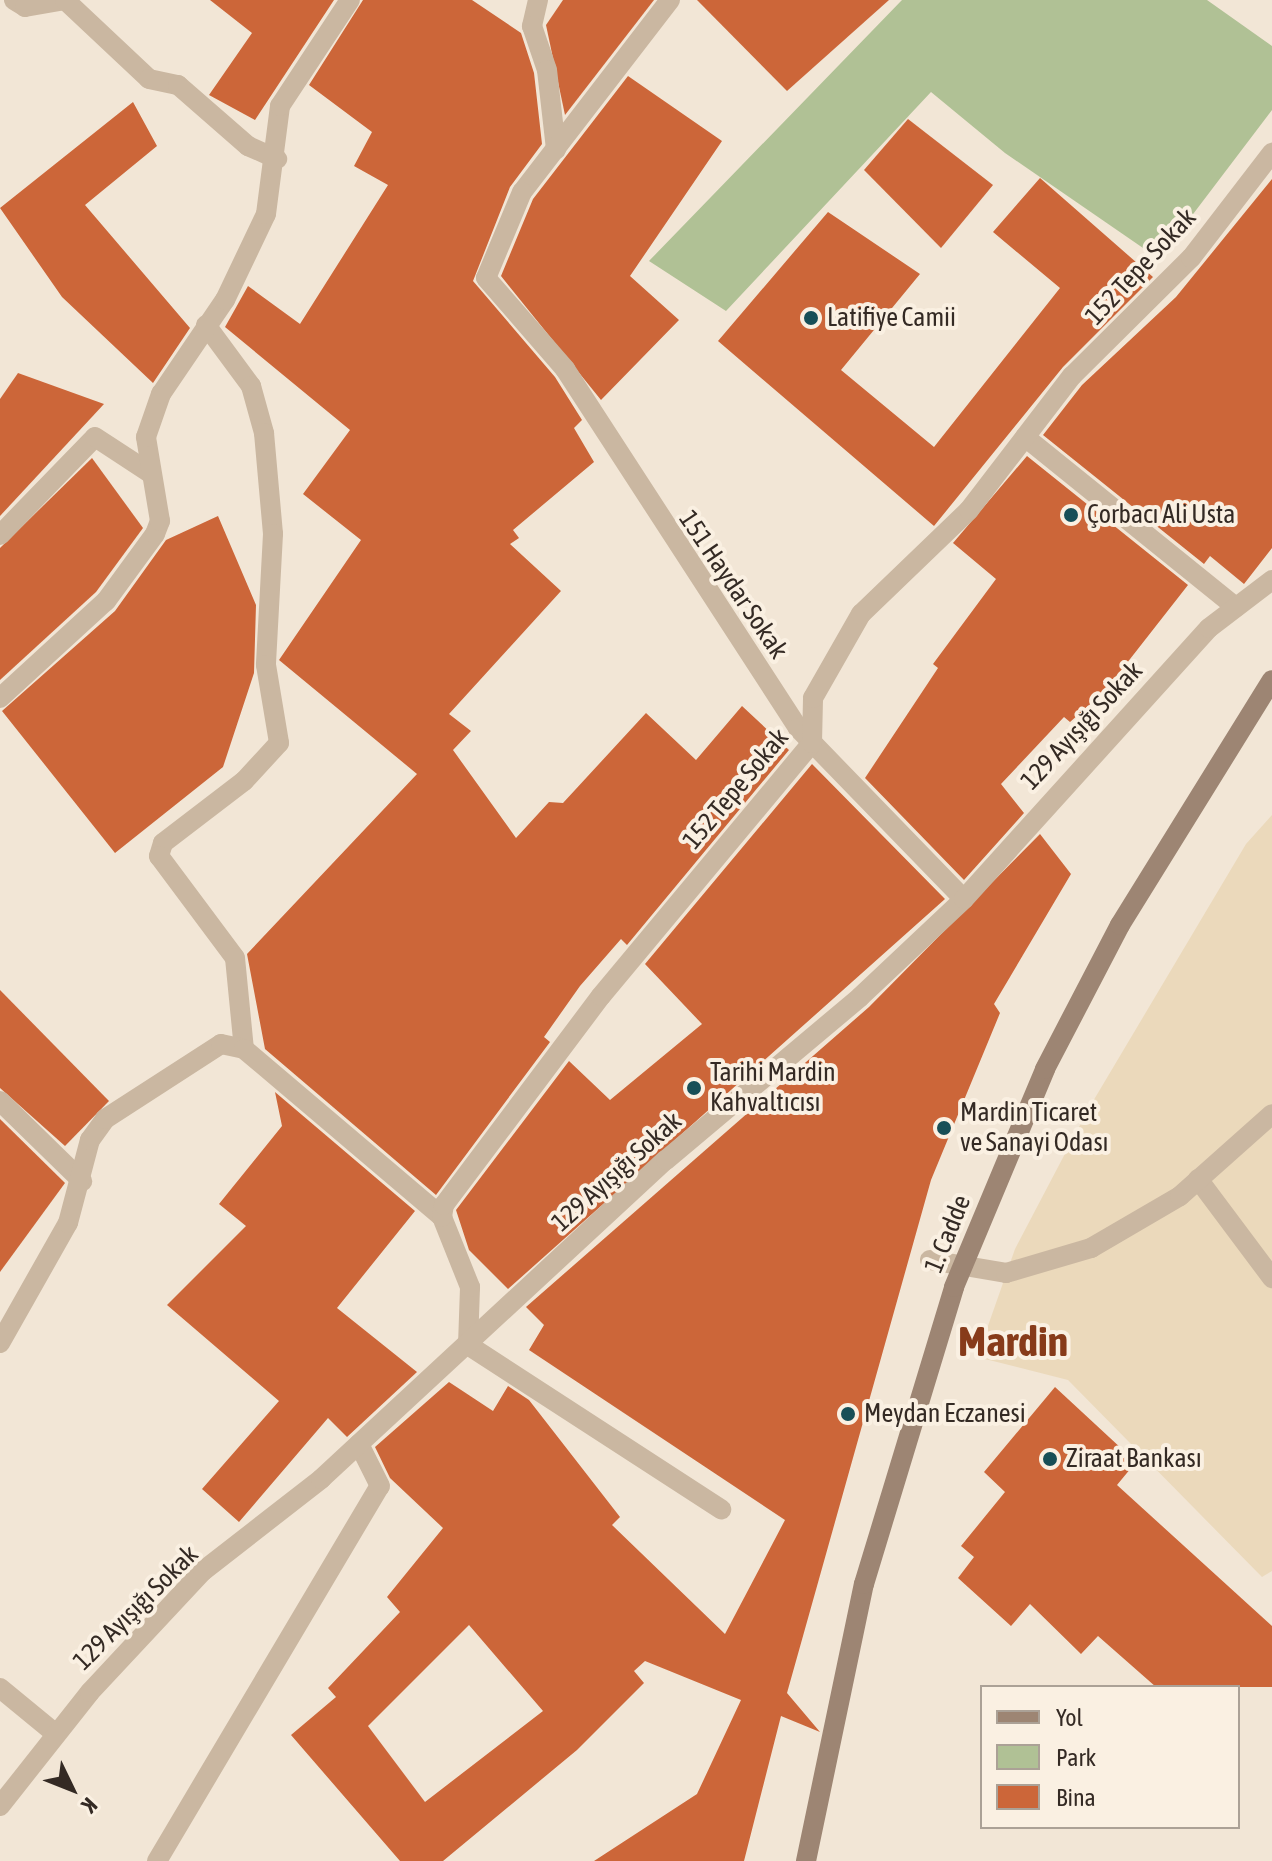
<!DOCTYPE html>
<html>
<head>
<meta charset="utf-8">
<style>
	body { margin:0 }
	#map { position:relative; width:1272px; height:1861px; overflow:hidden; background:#f2e6d6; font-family:"Asap Condensed",sans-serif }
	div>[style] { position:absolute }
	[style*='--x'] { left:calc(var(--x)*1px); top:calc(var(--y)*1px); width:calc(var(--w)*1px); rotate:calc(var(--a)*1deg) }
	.green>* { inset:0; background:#b0c195 }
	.plaza>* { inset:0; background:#ebd9bb }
	.building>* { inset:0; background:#cc6639 }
	.pedestrian>* { height:20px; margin:-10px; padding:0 10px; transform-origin:10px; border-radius:10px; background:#cab7a1 }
	.minor>* { height:20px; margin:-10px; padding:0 10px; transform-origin:10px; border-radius:10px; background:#cab7a1 }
	.secondary>* { height:20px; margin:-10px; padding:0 10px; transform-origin:10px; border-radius:10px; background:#9d8573 }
	.dots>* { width:22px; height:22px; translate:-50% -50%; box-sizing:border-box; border:4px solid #faf0e2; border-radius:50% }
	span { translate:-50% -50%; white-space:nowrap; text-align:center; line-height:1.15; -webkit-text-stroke:8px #faf0e2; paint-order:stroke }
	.street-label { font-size:26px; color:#342a24 }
	.poi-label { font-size:26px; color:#342a24 }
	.left { translate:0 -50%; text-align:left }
	.town-label { font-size:42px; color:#873b1a; font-weight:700 }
	.legend { position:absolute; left:980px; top:1685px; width:260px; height:144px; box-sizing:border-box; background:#faf0e2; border:2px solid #aba196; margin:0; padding:10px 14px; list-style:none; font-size:24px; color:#342a24 }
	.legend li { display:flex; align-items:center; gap:16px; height:40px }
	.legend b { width:40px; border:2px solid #aba196 }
	.north { position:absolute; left:32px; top:1749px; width:80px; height:80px; -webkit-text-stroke:6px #faf0e2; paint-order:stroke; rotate:133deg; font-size:22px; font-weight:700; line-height:32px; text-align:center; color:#342a24 }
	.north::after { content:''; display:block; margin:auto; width:28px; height:36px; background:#342a24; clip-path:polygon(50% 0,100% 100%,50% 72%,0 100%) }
</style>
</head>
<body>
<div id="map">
	<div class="green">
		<div style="clip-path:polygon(902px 0,1207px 0,1272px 46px,1272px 110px,1159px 259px,1005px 153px,931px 92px,726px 311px,649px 261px)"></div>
	</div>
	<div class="plaza">
		<div style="clip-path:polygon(1272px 815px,1272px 1571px,1262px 1577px,1068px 1380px,977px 1357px,1015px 1249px,1089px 1108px,1246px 844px)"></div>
	</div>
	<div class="building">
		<div style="clip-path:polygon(210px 0,334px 0,255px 120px,209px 95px,252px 33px)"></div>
		<div style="clip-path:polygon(363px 0,472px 0,521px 33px,534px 73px,542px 144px,510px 187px,473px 281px,555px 377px,582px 420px,574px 428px,594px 462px,513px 530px,519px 538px,510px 544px,561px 591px,449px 714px,471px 731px,453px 750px,516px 838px,549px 802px,563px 803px,646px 713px,696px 760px,742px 706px,789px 750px,627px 945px,621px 939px,580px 986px,544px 1037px,550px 1042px,436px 1195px,265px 1049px,247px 954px,417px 774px,279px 660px,361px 540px,303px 494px,350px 430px,225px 327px,248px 286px,300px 324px,388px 185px,354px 166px,372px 132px,309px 85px)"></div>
		<div style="clip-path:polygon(563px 0,654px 0,565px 115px,546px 25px)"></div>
		<div style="clip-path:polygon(697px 0,889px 0,787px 91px)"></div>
		<div style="clip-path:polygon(628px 76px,722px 141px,630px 276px,679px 320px,601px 400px,501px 276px,533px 199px)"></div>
		<div style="clip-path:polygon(133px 102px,157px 146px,85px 205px,190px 328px,153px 383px,62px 297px,0 208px)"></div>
		<div style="clip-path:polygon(908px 119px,993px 185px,941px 248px,864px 170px)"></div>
		<div style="clip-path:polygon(1040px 178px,1153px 277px,1063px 367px,934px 526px,718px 341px,828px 212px,920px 274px,841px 370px,934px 447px,1060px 288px,993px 232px)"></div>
		<div style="clip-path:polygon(1272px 179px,1272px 548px,1244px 584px,1210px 556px,1204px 564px,1043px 435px,1082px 385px,1176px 297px)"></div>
		<div style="clip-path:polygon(18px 373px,104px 404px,0 516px,0 399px)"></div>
		<div style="clip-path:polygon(1027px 456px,1188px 585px,1105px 691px,1070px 722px,1064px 717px,1001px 784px,1024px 813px,964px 880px,865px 778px,938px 668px,933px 664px,996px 579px,953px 543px)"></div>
		<div style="clip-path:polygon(92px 458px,143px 528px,96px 592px,0 680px,0 548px)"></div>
		<div style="clip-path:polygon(218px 516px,256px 605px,254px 673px,223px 767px,115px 853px,2px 711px,115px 611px,166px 540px)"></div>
		<div style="clip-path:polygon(812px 764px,945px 899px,508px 1289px,469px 1250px,456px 1210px,569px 1061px,610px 1100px,702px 1024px,645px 964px)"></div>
		<div style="clip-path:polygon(evenodd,1040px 834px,1071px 874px,994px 1004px,1000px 1013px,931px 1180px,787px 1693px,820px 1732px,781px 1716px,744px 1861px,594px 1861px,697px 1794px,741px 1700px,645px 1661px,634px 1671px,644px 1683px,577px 1750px,443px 1861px,400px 1861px,291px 1735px,336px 1697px,328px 1688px,400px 1612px,387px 1597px,443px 1528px,390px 1478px,375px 1447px,449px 1382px,493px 1411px,508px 1386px,529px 1400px,620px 1517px,612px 1525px,725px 1634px,785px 1520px,529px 1350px,544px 1325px,526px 1307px,869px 1007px,1040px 834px,469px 1625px,543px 1711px,425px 1802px,368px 1726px,469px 1625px)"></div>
		<div style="clip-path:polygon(0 990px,109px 1101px,65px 1146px,0 1088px)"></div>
		<div style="clip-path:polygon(275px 1092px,415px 1211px,337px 1308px,417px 1372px,347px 1437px,328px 1418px,239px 1522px,202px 1489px,279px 1401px,167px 1305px,246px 1226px,219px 1204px,282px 1126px)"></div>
		<div style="clip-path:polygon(0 1119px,65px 1183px,0 1272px)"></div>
		<div style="clip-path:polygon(1055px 1387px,1136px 1462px,1117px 1485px,1272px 1626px,1272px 1687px,1156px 1687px,1098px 1636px,1081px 1654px,1030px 1604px,1011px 1626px,958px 1578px,974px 1557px,961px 1546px,1005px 1492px,984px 1472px)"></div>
	</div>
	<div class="pedestrian">
		<div style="--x:14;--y:0;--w:13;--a:32"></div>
		<div style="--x:25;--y:7;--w:41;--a:-9.9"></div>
		<div style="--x:65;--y:0;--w:115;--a:43.2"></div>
		<div style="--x:149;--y:79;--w:30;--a:12"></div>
		<div style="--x:178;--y:85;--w:93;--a:41.1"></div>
		<div style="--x:248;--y:146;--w:32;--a:24"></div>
		<div style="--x:538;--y:0;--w:27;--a:103"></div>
		<div style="--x:532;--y:26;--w:46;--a:71.2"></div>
		<div style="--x:547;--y:70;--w:80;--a:83.5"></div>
		<div style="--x:670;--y:0;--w:242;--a:127.6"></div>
		<div style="--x:522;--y:192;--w:93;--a:112.7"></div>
		<div style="--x:486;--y:278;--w:121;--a:49"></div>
		<div style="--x:565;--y:369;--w:428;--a:57"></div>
		<div style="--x:798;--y:728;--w:238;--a:45.9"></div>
		<div style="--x:206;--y:325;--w:76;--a:53.6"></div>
		<div style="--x:251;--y:386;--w:49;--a:74.5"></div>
		<div style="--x:264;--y:433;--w:101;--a:84.9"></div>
		<div style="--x:273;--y:534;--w:131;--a:93.1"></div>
		<div style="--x:266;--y:665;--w:79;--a:80.5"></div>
		<div style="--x:279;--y:743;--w:52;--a:132.6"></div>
		<div style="--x:244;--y:781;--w:102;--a:142.6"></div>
		<div style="--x:163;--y:843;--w:14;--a:107"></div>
		<div style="--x:159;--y:856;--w:127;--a:53.3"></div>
		<div style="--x:235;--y:958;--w:91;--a:84.4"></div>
		<div style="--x:1025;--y:437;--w:271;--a:38.9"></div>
		<div style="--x:0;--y:535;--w:136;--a:-45.9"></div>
		<div style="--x:95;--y:437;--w:66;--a:33.2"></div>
		<div style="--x:0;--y:698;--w:144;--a:-42.5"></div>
		<div style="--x:106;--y:601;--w:83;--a:-53.8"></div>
		<div style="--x:155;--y:534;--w:14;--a:-69"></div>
		<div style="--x:160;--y:521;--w:85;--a:-99.5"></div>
		<div style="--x:146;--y:437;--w:46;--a:-70.8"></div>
		<div style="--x:161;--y:394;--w:114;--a:-55.8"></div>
		<div style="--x:225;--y:300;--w:95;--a:-64.5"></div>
		<div style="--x:266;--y:214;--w:109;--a:-82.6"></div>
		<div style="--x:280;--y:106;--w:127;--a:-56.6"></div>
		<div style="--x:0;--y:1101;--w:115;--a:44.3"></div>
		<div style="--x:1198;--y:1179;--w:124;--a:53.2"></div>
		<div style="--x:930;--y:1260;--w:77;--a:9.7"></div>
		<div style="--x:1006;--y:1273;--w:89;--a:-16.4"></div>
		<div style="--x:1091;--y:1248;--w:103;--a:-30.3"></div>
		<div style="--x:1180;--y:1196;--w:123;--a:-41.7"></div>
		<div style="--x:0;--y:1343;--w:138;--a:-60.5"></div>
		<div style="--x:68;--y:1223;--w:86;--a:-75.2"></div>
		<div style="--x:90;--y:1140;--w:26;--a:-54"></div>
		<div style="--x:105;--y:1119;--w:138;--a:-32.9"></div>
		<div style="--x:221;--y:1044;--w:24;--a:12"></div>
		<div style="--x:244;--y:1049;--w:260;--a:40.3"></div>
		<div style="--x:468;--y:1345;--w:58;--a:-88"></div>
		<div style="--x:470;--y:1287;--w:75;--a:-111.8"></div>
		<div style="--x:442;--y:1217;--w:12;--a:-81"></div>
		<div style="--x:444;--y:1205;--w:261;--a:-53.1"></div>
		<div style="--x:601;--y:996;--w:329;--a:-50.2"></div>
		<div style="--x:812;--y:743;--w:45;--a:-88.7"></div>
		<div style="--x:813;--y:698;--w:97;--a:-60.3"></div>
		<div style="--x:861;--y:614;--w:150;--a:-43.9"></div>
		<div style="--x:969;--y:510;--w:169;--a:-52.5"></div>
		<div style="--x:1072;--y:376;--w:168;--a:-44.8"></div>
		<div style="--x:1191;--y:258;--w:133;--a:-52.4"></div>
		<div style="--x:0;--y:1688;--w:72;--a:39.4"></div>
		<div style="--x:157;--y:1861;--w:436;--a:-59.3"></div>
		<div style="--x:380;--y:1486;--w:47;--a:-116.6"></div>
	</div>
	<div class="minor">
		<div style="--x:468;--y:1345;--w:302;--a:33"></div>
		<div style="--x:0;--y:1806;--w:145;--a:-51.7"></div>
		<div style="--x:90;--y:1692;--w:166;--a:-47"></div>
		<div style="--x:203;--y:1571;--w:150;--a:-37.9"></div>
		<div style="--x:321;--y:1479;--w:470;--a:-42.8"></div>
		<div style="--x:666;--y:1160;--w:253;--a:-40"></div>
		<div style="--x:860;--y:997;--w:143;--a:-43.3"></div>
		<div style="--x:964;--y:899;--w:365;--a:-47.9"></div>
		<div style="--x:1209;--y:628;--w:79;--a:-37.3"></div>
	</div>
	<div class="secondary">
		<div style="--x:806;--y:1861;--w:283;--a:-78.2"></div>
		<div style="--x:864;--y:1584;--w:310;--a:-73.1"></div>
		<div style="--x:954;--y:1287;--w:236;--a:-67.3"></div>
		<div style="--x:1045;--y:1069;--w:162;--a:-62.5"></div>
		<div style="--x:1120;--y:925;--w:288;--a:-58.2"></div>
	</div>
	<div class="dots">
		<div style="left:811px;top:318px;background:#184f57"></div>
		<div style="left:1071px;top:515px;background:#184f57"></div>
		<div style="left:694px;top:1088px;background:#184f57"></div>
		<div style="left:944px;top:1128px;background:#184f57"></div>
		<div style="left:848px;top:1414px;background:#184f57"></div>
		<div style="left:1050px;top:1459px;background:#184f57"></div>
	</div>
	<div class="street-label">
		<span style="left:1141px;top:267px;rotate:-47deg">152 Tepe Sokak</span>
		<span style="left:733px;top:585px;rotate:56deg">151 Haydar Sokak</span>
		<span style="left:1082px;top:726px;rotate:-47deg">129 Ayışığı Sokak</span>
		<span style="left:736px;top:789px;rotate:-50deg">152 Tepe Sokak</span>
		<span style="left:617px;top:1172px;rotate:-42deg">129 Ayışığı Sokak</span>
		<span style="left:948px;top:1234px;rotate:-68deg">1. Cadde</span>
		<span style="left:136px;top:1608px;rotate:-45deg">129 Ayışığı Sokak</span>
	</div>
	<div class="poi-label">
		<span class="left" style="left:827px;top:318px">Latifiye Camii</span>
		<span class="left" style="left:1087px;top:515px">Çorbacı Ali Usta</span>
		<span class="left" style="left:710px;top:1088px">Tarihi Mardin<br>Kahvaltıcısı</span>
		<span class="left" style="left:960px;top:1128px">Mardin Ticaret<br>ve Sanayi Odası</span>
		<span class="left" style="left:864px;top:1414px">Meydan Eczanesi</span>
		<span class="left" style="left:1066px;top:1459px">Ziraat Bankası</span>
	</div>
	<div class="town-label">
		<span style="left:1013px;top:1341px">Mardin</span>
	</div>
	<ul class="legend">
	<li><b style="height:10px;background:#9d8573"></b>Yol</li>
	<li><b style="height:22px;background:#b0c195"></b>Park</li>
	<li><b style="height:22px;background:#cc6639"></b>Bina</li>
	</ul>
	<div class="north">K</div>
</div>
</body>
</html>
